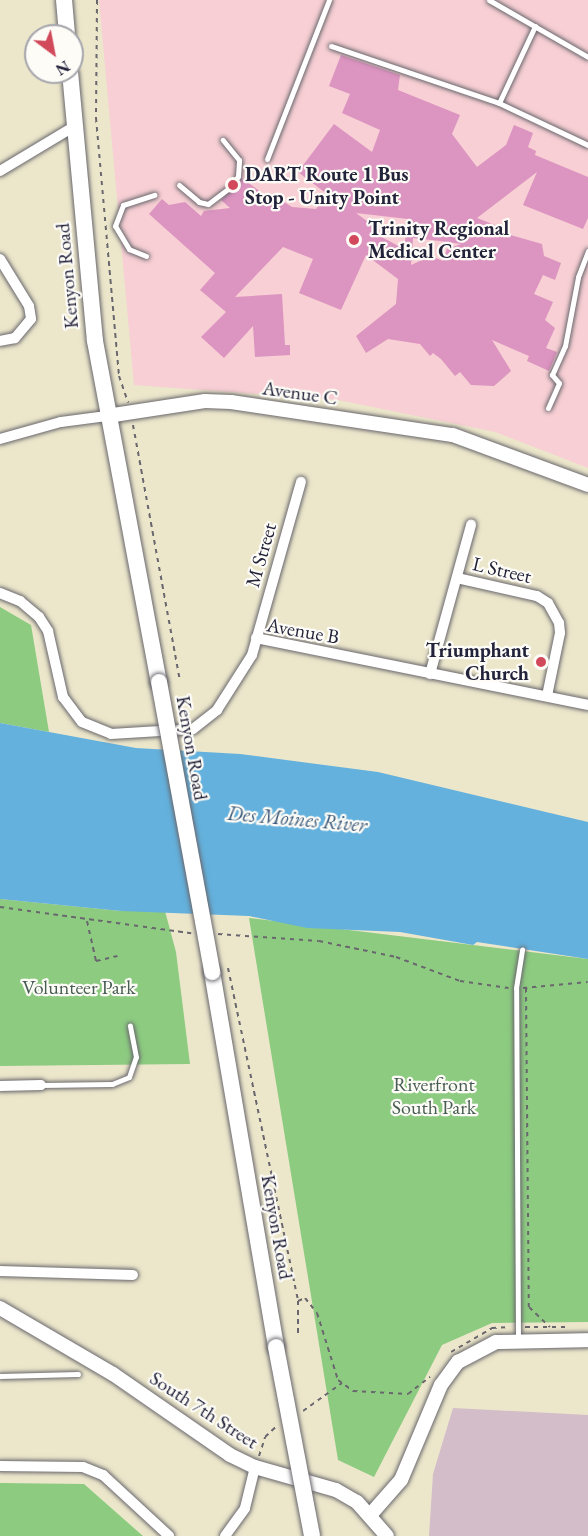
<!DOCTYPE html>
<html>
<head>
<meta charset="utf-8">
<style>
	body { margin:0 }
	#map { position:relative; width:588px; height:1536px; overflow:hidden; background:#ece7cb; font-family:"EB Garamond",serif }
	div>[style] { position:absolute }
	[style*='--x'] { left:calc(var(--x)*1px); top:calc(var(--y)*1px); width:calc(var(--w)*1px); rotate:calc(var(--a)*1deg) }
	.built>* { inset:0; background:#f7cfd4 }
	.industrial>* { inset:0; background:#d2bdc8 }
	.green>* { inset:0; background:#8dcb81 }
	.water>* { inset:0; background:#64b1dd }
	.building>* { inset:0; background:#dc94c0 }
	.path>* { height:2px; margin-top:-1px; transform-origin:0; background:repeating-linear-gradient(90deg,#69676d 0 4.5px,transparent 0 9px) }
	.roads { filter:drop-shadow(0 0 2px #69676d) drop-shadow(0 0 2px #69676d) }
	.service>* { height:5px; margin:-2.5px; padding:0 2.5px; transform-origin:2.5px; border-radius:2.5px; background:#fff }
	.minor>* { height:10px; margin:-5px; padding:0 5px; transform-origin:5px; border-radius:5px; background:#fff }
	.tertiary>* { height:14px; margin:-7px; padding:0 7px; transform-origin:7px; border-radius:7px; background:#fff }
	.primary>* { height:16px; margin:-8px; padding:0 8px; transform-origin:8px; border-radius:8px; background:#fff }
	.bridges { filter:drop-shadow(0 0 2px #69676d) drop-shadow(0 0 2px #69676d) }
	.primary-bridge>* { height:16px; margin:-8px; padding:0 8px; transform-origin:8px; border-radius:8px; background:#fff }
	.dots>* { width:16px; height:16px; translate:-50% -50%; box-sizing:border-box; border:3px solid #fdfcf7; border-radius:50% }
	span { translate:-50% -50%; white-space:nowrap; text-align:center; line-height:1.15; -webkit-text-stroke:4.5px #fdfcf7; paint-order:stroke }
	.poi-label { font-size:20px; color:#22223b; font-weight:700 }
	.left { translate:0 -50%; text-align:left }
	.right { translate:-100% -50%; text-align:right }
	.street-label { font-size:20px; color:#22223b }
	.park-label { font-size:20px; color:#475d54 }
	.water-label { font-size:21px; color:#3c5b7c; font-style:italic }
	.north { position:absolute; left:24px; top:24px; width:60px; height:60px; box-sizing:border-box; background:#fdfcf7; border:2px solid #a5a5ac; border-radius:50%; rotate:148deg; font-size:16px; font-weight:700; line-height:24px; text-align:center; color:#22223b }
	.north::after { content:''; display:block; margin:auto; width:21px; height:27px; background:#d1495b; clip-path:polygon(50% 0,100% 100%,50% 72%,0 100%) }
</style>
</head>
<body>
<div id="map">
	<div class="built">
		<div style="clip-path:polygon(99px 0,588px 0,588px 468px,495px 432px,338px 400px,134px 385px)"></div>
	</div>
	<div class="industrial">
		<div style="clip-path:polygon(453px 1408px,588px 1415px,588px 1536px,429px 1536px,433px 1474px)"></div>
	</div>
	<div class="green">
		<div style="clip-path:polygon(0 607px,31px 625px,49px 732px,0 723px)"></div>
		<div style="clip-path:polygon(0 899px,121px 911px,165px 911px,176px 952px,190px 1064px,0 1066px)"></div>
		<div style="clip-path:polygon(249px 918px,588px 959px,588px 1322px,492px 1323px,442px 1345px,374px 1477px,338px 1460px)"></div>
		<div style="clip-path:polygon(0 1483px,84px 1484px,143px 1536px,0 1536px)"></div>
	</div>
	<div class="water">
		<div style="clip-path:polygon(0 723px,136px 748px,240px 754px,378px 772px,588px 822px,588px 959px,477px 942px,473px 945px,400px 932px,307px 928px,249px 916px,121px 911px,0 899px)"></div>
	</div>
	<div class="building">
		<div style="clip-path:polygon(evenodd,341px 55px,400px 75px,398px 90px,460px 115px,452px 134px,477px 167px,506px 145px,514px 125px,533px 133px,528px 147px,536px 151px,535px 155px,588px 177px,588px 218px,583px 229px,523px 205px,537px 172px,477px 218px,505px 229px,504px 233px,542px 244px,544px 256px,561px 263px,555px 280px,543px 275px,534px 294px,553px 302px,545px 320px,555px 328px,546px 348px,557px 352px,549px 371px,527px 361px,529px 356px,492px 340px,511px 371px,494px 386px,471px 385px,460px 372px,455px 376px,441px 359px,433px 353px,430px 356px,420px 344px,388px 339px,366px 353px,356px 336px,396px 304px,398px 279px,366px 255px,341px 310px,299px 293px,313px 259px,283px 247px,235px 297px,282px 294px,285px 345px,290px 345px,290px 355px,255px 357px,253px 326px,224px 358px,201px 337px,226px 312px,200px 290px,215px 273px,149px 214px,162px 199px,169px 205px,185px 202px,201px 216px,204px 211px,230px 208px,221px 200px,242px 178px,273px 201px,276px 197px,292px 207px,316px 209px,327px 194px,298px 172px,334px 124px,372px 152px,380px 130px,342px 113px,350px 94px,329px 86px,341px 55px,356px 213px,408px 219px,404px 249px,378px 235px,379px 230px,356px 213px,341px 55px,413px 238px,440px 241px,461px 244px,447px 249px,443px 261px,431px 256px,411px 265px,413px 238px)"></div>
	</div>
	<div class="path">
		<div style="--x:97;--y:0;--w:118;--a:90.5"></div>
		<div style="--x:96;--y:118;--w:259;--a:84.9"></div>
		<div style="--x:119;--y:376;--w:28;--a:71"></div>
		<div style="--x:133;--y:425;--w:261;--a:79.6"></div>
		<div style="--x:0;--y:907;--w:193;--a:7.8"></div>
		<div style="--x:87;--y:921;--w:41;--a:77.3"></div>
		<div style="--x:96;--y:961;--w:22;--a:-13"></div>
		<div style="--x:218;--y:934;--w:101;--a:4"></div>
		<div style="--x:319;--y:941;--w:79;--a:11.7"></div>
		<div style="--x:396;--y:957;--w:68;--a:20.6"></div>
		<div style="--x:460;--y:981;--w:49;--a:8.3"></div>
		<div style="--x:228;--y:968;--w:340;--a:78.1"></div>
		<div style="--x:298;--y:1301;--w:35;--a:90"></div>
		<div style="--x:523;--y:988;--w:65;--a:-5.3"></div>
		<div style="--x:526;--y:988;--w:319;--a:89.5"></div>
		<div style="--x:529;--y:1307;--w:29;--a:44"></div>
		<div style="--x:298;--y:1301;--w:8;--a:-23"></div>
		<div style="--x:305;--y:1298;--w:19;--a:51"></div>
		<div style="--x:317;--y:1313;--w:70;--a:72.6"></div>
		<div style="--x:338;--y:1380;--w:19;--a:36"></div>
		<div style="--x:353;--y:1391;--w:55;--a:3.1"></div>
		<div style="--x:408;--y:1394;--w:28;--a:-38"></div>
		<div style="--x:525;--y:1327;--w:45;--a:0"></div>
		<div style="--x:451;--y:1352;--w:48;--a:-30.3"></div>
		<div style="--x:492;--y:1328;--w:18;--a:-3"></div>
		<div style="--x:303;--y:1411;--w:48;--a:-35.7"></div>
		<div style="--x:259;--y:1456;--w:20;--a:-72"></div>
		<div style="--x:265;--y:1437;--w:16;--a:-43"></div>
	</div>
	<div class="roads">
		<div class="service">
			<div style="--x:489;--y:0;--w:114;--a:29.9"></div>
			<div style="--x:331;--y:46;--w:177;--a:18.7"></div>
			<div style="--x:499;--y:103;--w:98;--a:25.3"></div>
			<div style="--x:499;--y:103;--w:85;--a:-64.9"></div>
			<div style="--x:267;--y:159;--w:171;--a:-68.7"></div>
			<div style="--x:179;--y:185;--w:26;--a:40"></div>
			<div style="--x:199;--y:202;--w:9;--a:13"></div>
			<div style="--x:208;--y:204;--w:31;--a:-37"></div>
			<div style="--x:233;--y:185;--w:10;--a:-61"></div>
			<div style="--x:238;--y:176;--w:16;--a:-86"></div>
			<div style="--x:239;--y:160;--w:26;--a:-129"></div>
			<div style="--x:146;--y:256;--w:18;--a:-158"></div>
			<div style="--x:129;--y:249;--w:27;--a:-121"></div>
			<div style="--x:115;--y:226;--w:22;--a:-69"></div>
			<div style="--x:123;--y:205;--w:33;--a:-18"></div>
			<div style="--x:548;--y:408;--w:27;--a:-66"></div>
			<div style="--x:559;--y:383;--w:11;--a:-131"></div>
			<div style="--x:552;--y:375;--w:32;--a:-66"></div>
			<div style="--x:565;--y:346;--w:70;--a:-79.3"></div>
			<div style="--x:578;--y:277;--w:28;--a:-69"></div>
			<div style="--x:41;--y:1085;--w:71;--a:-0.8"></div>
			<div style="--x:112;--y:1084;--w:18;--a:-22"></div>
			<div style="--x:129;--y:1077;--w:21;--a:-71"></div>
			<div style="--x:136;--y:1057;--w:32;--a:-101"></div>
			<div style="--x:518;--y:1340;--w:352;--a:-90.3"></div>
			<div style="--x:516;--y:988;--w:39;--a:-81"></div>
			<div style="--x:0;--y:1376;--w:78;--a:-1.5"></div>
		</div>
		<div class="minor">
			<div style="--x:0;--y:171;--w:87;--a:-31"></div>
			<div style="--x:0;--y:259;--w:55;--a:58.3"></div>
			<div style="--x:29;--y:306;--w:13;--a:81"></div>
			<div style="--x:31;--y:319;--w:25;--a:130"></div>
			<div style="--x:15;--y:338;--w:15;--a:169"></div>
			<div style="--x:0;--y:439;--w:63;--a:-15.6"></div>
			<div style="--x:61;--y:422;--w:46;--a:-7.4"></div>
			<div style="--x:457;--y:578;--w:82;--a:12.7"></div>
			<div style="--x:537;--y:596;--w:13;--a:32"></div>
			<div style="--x:548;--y:603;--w:23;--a:61"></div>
			<div style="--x:559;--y:623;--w:10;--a:84"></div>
			<div style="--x:560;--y:633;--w:64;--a:101.7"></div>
			<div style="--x:0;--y:593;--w:22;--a:22"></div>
			<div style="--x:20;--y:601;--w:25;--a:40"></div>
			<div style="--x:39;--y:617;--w:17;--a:57"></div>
			<div style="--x:48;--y:631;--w:68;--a:77.2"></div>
			<div style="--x:63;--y:697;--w:31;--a:53"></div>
			<div style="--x:82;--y:722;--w:31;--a:22"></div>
			<div style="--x:111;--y:734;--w:82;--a:-3.5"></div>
			<div style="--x:193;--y:729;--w:31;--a:-38"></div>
			<div style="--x:217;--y:710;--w:65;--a:-57.5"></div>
			<div style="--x:252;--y:655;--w:180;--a:-74.2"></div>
			<div style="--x:256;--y:638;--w:339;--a:11.4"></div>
			<div style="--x:430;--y:674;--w:155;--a:-74.6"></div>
			<div style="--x:0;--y:1086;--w:41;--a:-1.4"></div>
			<div style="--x:0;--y:1271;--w:133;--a:1.7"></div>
			<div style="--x:0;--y:1466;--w:83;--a:0.7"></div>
			<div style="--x:83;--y:1467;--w:22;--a:22"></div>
			<div style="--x:103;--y:1475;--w:90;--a:42.7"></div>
			<div style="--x:225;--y:1536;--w:34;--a:-54"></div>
			<div style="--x:245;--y:1508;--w:42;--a:-76.3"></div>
		</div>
		<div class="tertiary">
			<div style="--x:107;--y:416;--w:99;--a:-8.7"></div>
			<div style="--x:205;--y:401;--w:26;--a:2"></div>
			<div style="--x:231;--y:402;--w:224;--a:8.5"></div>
			<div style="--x:453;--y:435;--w:144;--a:20.3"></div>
			<div style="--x:0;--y:1308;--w:131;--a:30.3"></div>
			<div style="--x:113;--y:1374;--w:142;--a:34.7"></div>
			<div style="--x:230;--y:1455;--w:28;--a:26"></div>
			<div style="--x:255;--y:1467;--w:84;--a:15.9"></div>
			<div style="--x:336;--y:1490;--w:24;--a:30"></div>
			<div style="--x:357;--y:1502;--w:45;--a:48.6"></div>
			<div style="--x:371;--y:1514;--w:45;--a:-48.6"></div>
			<div style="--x:401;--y:1480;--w:103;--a:-67.2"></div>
			<div style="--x:441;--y:1385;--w:29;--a:-54"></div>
			<div style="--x:458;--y:1362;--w:43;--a:-27.8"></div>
			<div style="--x:496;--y:1342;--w:92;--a:-1.2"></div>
		</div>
		<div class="primary">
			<div style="--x:64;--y:0;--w:36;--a:85"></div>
			<div style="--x:70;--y:72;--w:270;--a:84.7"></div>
			<div style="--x:95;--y:341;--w:347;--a:79.4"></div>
			<div style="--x:212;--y:972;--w:380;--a:80.3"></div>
		</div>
	</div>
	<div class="bridges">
		<div class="primary-bridge">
			<div style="--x:159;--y:682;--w:295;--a:79.6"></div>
			<div style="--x:276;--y:1347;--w:192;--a:79.2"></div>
		</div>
	</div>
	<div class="dots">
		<div style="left:233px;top:185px;background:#d1495b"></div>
		<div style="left:354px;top:240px;background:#d1495b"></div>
		<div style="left:541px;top:662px;background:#d1495b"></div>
	</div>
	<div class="poi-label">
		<span class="left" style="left:245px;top:186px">DART Route 1 Bus<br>Stop - Unity Point</span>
		<span class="left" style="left:368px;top:240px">Trinity Regional<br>Medical Center</span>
		<span class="right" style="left:529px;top:662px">Triumphant<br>Church</span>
	</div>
	<div class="street-label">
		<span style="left:67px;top:276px;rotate:-95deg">Kenyon Road</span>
		<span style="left:300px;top:393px;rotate:8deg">Avenue C</span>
		<span style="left:261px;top:555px;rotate:-74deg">M Street</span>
		<span style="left:502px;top:570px;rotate:13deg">L Street</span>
		<span style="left:303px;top:631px;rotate:10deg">Avenue B</span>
		<span style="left:192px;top:748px;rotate:80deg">Kenyon Road</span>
		<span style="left:277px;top:1227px;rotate:80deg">Kenyon Road</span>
		<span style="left:204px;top:1410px;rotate:33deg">South 7th Street</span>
	</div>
	<div class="park-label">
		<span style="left:79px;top:987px">Volunteer Park</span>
		<span style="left:434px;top:1096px">Riverfront<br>South Park</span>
	</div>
	<div class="water-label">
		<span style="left:297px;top:819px;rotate:5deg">Des Moines River</span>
	</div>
	<div class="north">N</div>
</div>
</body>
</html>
